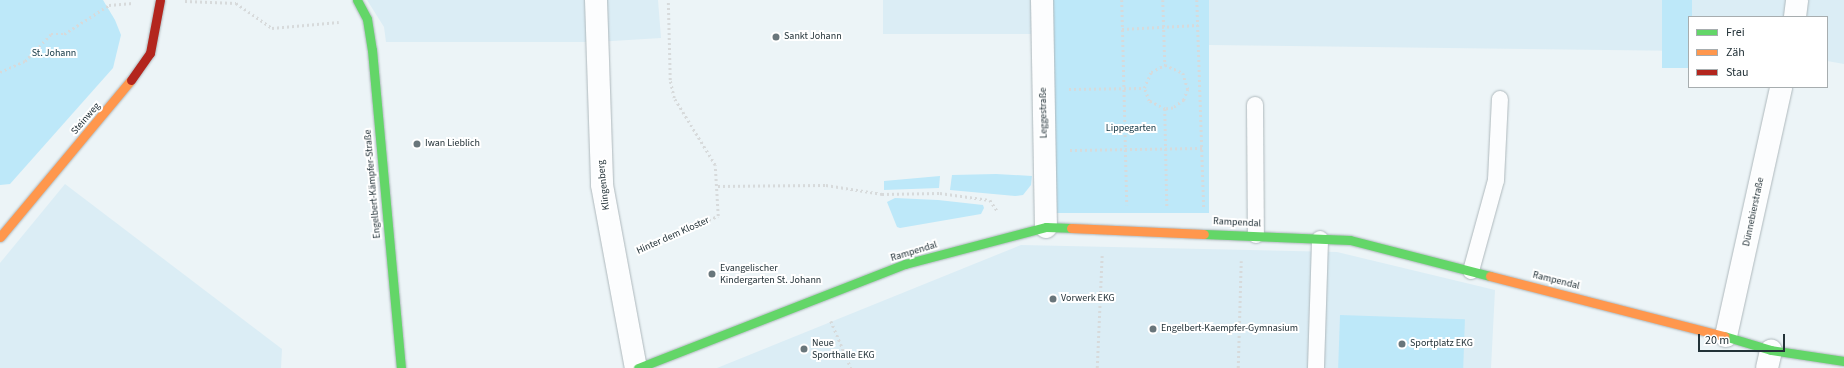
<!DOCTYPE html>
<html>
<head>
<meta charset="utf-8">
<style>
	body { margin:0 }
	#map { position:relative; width:1844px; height:368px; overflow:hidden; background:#ecf4f7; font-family:"Source Sans 3",sans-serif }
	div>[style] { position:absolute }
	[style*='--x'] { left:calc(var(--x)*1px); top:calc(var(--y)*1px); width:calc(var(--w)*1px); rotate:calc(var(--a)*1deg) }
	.built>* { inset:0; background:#dbedf5; transform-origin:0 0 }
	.green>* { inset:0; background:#bde8f9; transform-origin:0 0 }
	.path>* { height:2.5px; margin-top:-1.25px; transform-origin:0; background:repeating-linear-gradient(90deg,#d7dadb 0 2px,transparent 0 5px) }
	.roads { filter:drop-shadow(0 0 1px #aeb8bc) drop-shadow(0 0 1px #aeb8bc) }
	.lane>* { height:16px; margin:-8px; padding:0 8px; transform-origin:8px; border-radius:8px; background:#fcfdfe }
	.street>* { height:22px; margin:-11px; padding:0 11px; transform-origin:11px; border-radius:11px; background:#fcfdfe }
	.fast>* { height:9px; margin:-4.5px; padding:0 4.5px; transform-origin:4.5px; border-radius:4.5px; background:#63d668 }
	.slow>* { height:9px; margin:-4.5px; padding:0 4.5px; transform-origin:4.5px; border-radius:4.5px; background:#ff974d }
	.jam>* { height:9px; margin:-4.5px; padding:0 4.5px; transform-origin:4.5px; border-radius:4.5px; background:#b3261e }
	.dots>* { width:11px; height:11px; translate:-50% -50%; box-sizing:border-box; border:2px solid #fff; border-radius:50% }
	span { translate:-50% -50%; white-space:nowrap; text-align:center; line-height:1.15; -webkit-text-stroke:4px #fff; paint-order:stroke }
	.poi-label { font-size:10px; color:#233238 }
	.left { translate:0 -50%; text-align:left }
	.park-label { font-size:10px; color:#0f3341 }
	.street-label { font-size:10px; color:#233238 }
	.legend { position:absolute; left:1688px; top:16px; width:140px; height:72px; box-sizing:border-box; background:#fff; border:1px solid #a7adaf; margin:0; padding:5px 7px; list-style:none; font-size:12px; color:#233238 }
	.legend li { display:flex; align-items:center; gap:8px; height:20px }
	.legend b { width:20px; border:1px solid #a7adaf }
	.scale { position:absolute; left:1698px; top:334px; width:87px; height:18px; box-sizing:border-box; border:2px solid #233238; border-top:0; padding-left:5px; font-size:12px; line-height:14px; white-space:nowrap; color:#233238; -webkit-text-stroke:3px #fff; paint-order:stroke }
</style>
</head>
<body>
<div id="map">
	<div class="built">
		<div style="clip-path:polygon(367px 0,658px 0,661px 38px,596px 42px,386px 42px,384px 27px)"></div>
		<div style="left:883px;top:0;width:166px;height:34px"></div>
		<div style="clip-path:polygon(1209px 0,1844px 0,1844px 64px,1827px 61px,1827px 17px,1689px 17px,1689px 51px,1209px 45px)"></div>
		<div style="clip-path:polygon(65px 184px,282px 349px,281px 368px,0 368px,0 263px)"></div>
		<div style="clip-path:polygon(1021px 245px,1337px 252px,1495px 290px,1491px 368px,717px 368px)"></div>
	</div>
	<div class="green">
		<div style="clip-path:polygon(0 0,103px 0,115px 20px,121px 35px,113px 68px,10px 184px,0 185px)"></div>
		<div style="left:1049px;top:0;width:160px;height:213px"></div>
		<div style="left:1662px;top:0;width:30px;height:68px"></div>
		<div style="clip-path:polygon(996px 174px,1032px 176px,1031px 185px,1023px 195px,1015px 196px,950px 190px,952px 175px)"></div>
		<div style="clip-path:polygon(940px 176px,939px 188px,884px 190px,884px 181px)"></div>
		<div style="clip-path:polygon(895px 198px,938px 200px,983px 205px,984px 208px,981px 214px,900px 228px,897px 227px,887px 202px)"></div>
		<div style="left:1340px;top:315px;width:125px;height:53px;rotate:2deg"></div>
	</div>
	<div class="path">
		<div style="--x:1122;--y:0;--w:205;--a:88.6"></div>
		<div style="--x:1163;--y:0;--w:65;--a:88.2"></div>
		<div style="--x:1165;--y:65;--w:20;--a:24"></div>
		<div style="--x:1183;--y:73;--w:17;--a:73"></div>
		<div style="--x:1188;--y:89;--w:12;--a:110"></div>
		<div style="--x:1184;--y:100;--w:14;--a:144"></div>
		<div style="--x:1173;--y:108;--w:8;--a:173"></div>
		<div style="--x:1165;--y:109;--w:98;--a:88.8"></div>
		<div style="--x:1197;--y:0;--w:207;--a:88.1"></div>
		<div style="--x:185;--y:1;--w:51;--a:2.2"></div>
		<div style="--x:236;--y:3;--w:44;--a:34.8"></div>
		<div style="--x:272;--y:28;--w:67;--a:-5.1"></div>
		<div style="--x:1122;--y:29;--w:76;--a:-3"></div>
		<div style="--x:0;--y:72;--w:27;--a:-24"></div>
		<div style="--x:25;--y:61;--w:37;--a:-46"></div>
		<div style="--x:51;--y:34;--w:13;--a:0"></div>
		<div style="--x:64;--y:34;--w:54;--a:-32.8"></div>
		<div style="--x:109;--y:5;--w:24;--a:-5"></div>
		<div style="--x:1069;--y:89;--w:75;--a:-0.8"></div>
		<div style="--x:1165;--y:109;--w:18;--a:-153"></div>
		<div style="--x:1149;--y:101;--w:14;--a:-111"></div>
		<div style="--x:1144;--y:88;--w:17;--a:-66"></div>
		<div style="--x:1151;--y:72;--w:16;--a:-27"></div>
		<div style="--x:1070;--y:150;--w:132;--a:-0.9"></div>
		<div style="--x:718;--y:186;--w:108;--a:-0.5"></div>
		<div style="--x:826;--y:185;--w:57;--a:9.1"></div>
		<div style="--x:882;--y:194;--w:58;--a:-1"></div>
		<div style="--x:940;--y:193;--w:50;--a:8"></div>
		<div style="--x:990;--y:200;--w:14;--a:56"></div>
		<div style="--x:640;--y:250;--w:85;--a:-23.6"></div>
		<div style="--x:718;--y:216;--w:51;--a:-93.4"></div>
		<div style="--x:715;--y:165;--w:79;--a:-121.5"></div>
		<div style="--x:674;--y:98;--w:18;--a:-103"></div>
		<div style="--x:670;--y:80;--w:80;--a:-91.4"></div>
		<div style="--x:831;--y:321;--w:51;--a:66.9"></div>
		<div style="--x:1097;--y:368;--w:113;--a:-87.5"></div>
		<div style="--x:1238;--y:368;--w:107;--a:-88.4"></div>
	</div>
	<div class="roads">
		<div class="lane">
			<div style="--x:1255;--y:105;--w:130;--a:89.6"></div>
			<div style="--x:1471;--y:271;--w:94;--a:-74.6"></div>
			<div style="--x:1496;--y:180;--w:81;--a:-87.2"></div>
			<div style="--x:1316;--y:368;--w:129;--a:-88.2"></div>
		</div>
		<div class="street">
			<div style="--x:596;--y:0;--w:185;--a:88.1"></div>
			<div style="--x:602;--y:185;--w:186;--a:79.5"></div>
			<div style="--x:1042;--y:0;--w:227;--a:89"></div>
			<div style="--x:1795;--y:17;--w:17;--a:-83"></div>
			<div style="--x:1726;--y:336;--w:255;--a:-77.5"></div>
			<div style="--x:1767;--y:368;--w:18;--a:-77"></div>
		</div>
		<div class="fast">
			<div style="--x:357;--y:0;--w:21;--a:62"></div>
			<div style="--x:367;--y:19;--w:31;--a:81"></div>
			<div style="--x:372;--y:50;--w:319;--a:84.8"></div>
			<div style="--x:1204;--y:234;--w:146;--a:2.4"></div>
			<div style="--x:1350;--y:240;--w:145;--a:14.4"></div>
			<div style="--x:1724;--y:336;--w:49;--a:16.6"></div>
			<div style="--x:1771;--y:350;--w:74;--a:8.6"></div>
			<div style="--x:638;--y:368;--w:287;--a:-21.3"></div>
			<div style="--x:905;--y:264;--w:146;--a:-14.7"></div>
			<div style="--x:1046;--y:227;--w:25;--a:2"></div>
		</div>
		<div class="slow">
			<div style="--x:1071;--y:228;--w:133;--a:2.6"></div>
			<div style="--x:0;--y:237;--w:204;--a:-50.2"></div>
			<div style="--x:1490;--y:276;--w:242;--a:14.4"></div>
		</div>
		<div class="jam">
			<div style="--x:131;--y:80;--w:33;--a:-55"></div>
			<div style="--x:150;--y:53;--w:54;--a:-79.3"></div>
		</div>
	</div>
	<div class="dots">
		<div style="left:776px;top:37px;background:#69767b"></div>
		<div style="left:417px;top:144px;background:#69767b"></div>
		<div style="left:712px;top:274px;background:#69767b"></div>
		<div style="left:1053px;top:299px;background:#69767b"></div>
		<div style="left:1153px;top:329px;background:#69767b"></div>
		<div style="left:1402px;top:344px;background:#69767b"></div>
		<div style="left:804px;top:349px;background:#69767b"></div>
	</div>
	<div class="poi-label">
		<span class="left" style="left:784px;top:37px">Sankt Johann</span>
		<span class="left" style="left:425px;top:144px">Iwan Lieblich</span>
		<span class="left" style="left:720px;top:274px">Evangelischer<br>Kindergarten St. Johann</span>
		<span class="left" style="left:1061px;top:299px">Vorwerk EKG</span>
		<span class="left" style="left:1161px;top:329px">Engelbert-Kaempfer-Gymnasium</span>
		<span class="left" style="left:812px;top:349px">Neue<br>Sporthalle EKG</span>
		<span class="left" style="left:1410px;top:344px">Sportplatz EKG</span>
	</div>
	<div class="park-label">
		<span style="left:54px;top:54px">St. Johann</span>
		<span style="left:1131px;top:129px">Lippegarten</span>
	</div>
	<div class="street-label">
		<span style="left:1044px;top:113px;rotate:-91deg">Leggestraße</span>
		<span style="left:86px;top:119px;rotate:-49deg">Steinweg</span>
		<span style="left:373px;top:184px;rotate:-95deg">Engelbert-Kämpfer-Straße</span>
		<span style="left:604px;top:185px;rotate:-96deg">Klingenberg</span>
		<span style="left:1754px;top:212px;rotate:-78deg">Dünnebierstraße</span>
		<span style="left:1237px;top:223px;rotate:3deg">Rampendal</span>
		<span style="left:673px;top:236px;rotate:-24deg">Hinter dem Kloster</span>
		<span style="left:914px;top:252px;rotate:-17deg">Rampendal</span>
		<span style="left:1556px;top:281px;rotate:14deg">Rampendal</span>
	</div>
	<ul class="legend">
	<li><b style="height:5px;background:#63d668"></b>Frei</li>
	<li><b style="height:5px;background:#ff974d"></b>Zäh</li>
	<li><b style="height:5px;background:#b3261e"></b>Stau</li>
	</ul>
	<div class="scale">20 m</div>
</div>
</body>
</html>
